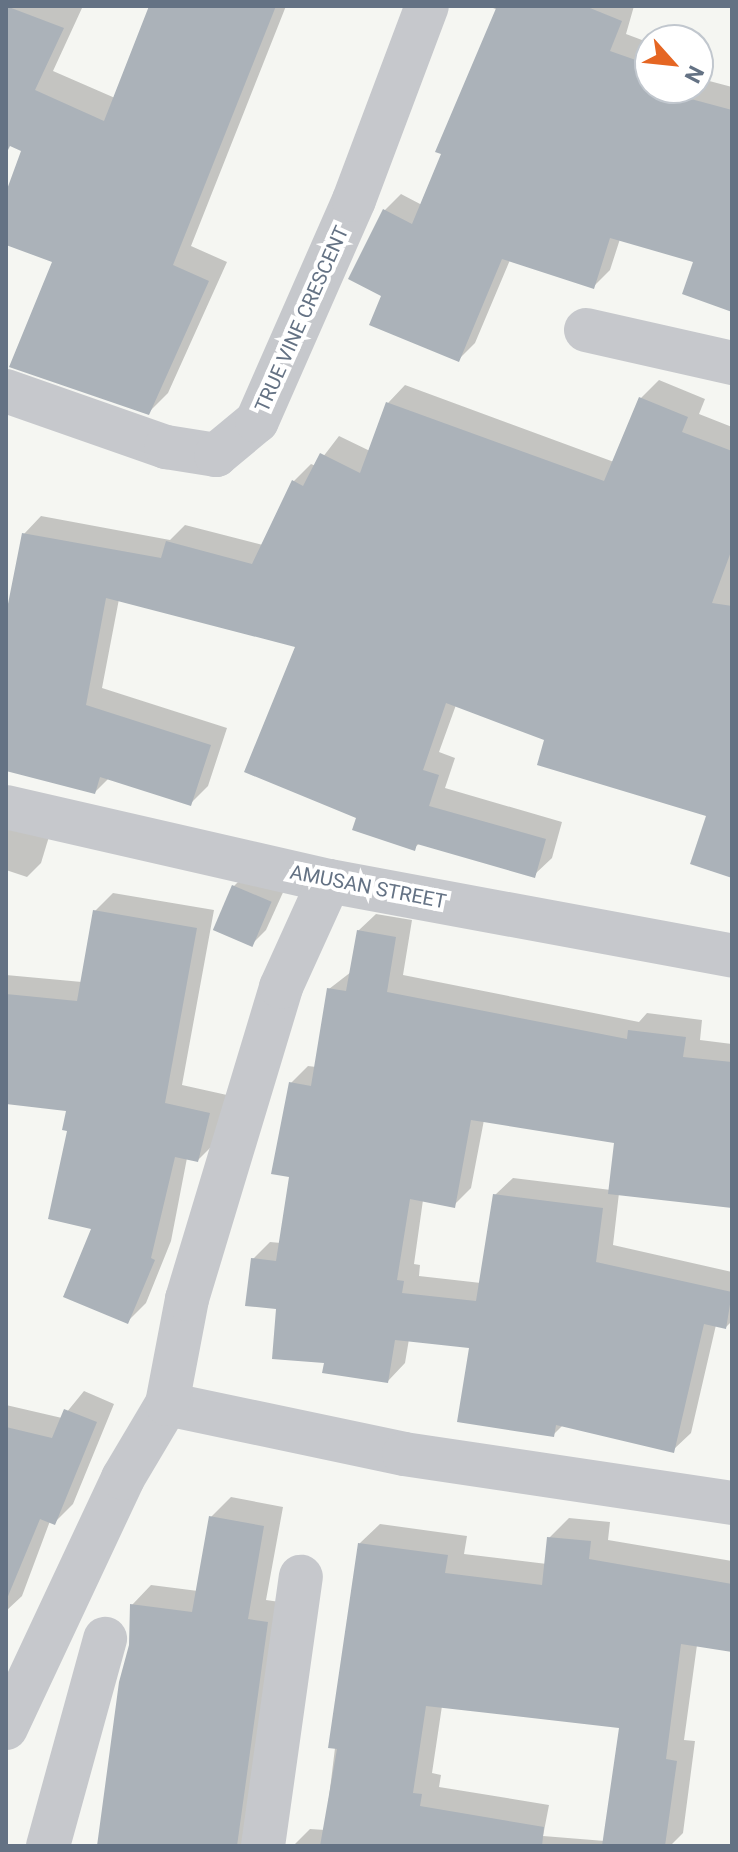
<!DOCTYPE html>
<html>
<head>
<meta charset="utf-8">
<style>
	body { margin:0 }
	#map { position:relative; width:738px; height:1852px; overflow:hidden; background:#f5f6f2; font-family:Roboto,sans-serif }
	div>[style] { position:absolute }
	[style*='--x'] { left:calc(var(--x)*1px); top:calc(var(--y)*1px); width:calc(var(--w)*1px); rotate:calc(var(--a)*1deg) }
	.shadow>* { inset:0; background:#0003 }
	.building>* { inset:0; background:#abb2b9; transform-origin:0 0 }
	.minor>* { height:44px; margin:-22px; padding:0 22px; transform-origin:22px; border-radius:22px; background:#c6c8cc }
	span { translate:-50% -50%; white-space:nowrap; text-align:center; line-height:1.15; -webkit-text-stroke:8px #fff; paint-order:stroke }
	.street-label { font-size:20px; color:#647284 }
	.frame { position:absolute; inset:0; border:8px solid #647284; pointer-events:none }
	.north { position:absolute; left:634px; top:24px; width:80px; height:80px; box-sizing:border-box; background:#fff; border:2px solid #c1c7ce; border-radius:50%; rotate:117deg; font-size:22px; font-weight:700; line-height:32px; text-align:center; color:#647284 }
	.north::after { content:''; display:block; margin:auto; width:28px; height:36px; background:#e56623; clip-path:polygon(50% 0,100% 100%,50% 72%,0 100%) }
</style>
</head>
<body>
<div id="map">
	<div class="shadow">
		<div style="clip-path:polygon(6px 6px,82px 8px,53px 71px,115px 98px,151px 6px,286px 6px,191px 246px,227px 262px,168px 393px,149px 412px,54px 260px,6px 243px,6px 197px,23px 150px,6px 142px)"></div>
		<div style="clip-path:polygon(488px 6px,634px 6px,626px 34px,650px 43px,650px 88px,698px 88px,698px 78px,732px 87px,732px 310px,696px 260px,620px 239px,610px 270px,594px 286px,510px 260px,475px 343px,458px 360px,384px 295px,384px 211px,401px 194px,422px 205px,498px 10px)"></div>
		<div style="clip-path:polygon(659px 380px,705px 399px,699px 414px,732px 427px,732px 876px,708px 814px,546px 738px,456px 705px,439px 752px,455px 758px,445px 788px,562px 822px,552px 858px,534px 875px,420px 843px,414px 848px,298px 646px,119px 599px,102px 688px,227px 728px,208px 786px,190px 804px,109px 778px,95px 792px,6px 769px,6px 625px,24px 534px,41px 516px,170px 540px,185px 525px,263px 545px,293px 482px,311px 464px,316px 466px,339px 436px,370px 451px,388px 403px,405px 385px,614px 462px,641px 398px)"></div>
		<div style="clip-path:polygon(6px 816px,51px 830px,41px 863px,27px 877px,6px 870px)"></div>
		<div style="clip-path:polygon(248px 872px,285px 888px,266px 930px,252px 944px,234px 886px)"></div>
		<div style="clip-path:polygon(113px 893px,214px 910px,182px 1085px,227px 1095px,216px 1142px,198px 1160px,187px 1158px,171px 1241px,146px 1303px,128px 1321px,94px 1227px,69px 1109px,6px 1102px,6px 975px,82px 982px,95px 911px)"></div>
		<div style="clip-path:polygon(evenodd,376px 914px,412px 920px,403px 975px,639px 1022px,647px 1013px,702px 1020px,700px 1040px,732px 1044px,732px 1206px,619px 1193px,613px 1245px,732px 1272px,732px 1321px,726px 1327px,716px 1325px,691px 1433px,673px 1450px,563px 1425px,553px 1435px,471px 1346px,409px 1339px,405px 1363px,388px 1381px,326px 1361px,253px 1259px,270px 1242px,281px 1243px,291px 1176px,291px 1083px,308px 1066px,316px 1067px,329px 989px,351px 972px,358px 931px,376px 914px,484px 1120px,616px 1141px,611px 1190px,513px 1178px,495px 1195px,481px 1283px,419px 1276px,420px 1265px,414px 1264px,423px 1200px,454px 1205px,471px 1188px,484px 1120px)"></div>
		<div style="clip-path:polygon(84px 1391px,114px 1404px,73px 1504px,54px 1523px,50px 1521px,22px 1596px,6px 1611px,6px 1405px,62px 1418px)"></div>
		<div style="clip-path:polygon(231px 1497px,283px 1507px,266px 1600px,287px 1603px,267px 1846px,99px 1846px,131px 1645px,132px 1605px,151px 1585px,198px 1591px,211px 1517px)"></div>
		<div style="clip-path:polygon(evenodd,569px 1518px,610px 1522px,608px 1540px,732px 1561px,732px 1650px,697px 1645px,684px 1740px,695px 1741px,683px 1833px,670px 1846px,293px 1846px,310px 1829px,325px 1830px,360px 1543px,380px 1524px,467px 1536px,464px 1554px,547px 1564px,549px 1538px,569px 1518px,442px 1706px,621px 1727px,605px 1841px,543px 1836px,549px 1805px,439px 1787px,441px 1775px,432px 1773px,442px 1706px)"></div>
	</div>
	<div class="building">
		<div style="clip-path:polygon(6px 6px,64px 28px,35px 90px,104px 121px,149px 6px,276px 6px,173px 265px,209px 281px,149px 415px,9px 367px,52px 262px,6px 245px,6px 192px,21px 151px,10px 146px,6px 154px)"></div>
		<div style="clip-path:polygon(497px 6px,585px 6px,622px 21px,610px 51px,650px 65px,650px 88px,732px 110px,732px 312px,682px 294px,693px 262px,610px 238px,594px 289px,502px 259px,459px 362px,369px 325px,381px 296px,348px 279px,383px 209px,412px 224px,441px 154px,435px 152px)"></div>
		<div style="clip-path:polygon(639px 397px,688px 417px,682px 432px,732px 451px,732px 549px,712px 603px,732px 606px,732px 878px,690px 864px,706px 816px,537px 765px,544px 740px,446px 703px,423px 770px,439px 775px,429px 806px,546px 839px,535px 878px,417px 844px,415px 851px,352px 830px,356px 818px,244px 772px,295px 647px,106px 598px,86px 705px,211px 745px,191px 806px,100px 777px,95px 794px,6px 771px,6px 614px,22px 533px,161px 558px,166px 541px,252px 564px,292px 480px,303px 486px,320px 453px,360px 473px,386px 402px,604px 481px)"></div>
		<div style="left:232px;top:885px;width:43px;height:49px;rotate:23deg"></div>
		<div style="clip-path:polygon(93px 910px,197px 928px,165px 1103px,210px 1113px,198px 1162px,175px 1157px,151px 1258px,155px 1260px,128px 1324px,63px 1297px,91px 1229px,48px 1219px,67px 1131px,62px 1130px,66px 1111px,6px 1104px,6px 994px,77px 1001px)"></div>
		<div style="clip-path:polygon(357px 930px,396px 937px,387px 992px,627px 1039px,628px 1030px,686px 1037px,683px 1057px,732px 1062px,732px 1208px,608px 1194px,614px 1143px,471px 1120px,455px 1208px,410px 1199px,397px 1280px,404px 1281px,402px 1293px,476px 1301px,493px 1194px,603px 1208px,596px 1262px,732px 1292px,726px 1329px,704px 1324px,674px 1453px,556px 1425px,554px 1437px,457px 1422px,469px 1348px,395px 1340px,388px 1383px,322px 1373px,324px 1363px,272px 1359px,276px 1309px,245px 1306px,251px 1258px,276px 1261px,289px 1177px,271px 1174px,289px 1082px,311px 1086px,327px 988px,346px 991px)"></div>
		<div style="clip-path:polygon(64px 1409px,97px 1422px,55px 1525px,40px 1519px,6px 1601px,6px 1427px,52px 1438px)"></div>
		<div style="clip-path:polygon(209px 1516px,264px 1526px,248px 1619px,268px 1622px,237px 1846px,97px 1846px,119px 1682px,129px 1645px,130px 1604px,192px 1612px)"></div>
		<div style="clip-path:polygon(547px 1537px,591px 1541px,589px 1559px,732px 1584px,732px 1652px,681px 1644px,666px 1759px,677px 1761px,665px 1846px,602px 1846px,619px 1728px,426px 1706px,413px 1793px,422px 1794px,420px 1806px,544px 1827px,542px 1846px,320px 1846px,337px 1749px,328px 1748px,358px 1543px,448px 1555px,445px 1573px,542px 1585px)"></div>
	</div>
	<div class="minor">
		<div style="--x:586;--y:330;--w:150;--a:12.7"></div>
		<div style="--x:6;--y:391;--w:170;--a:19.3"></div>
		<div style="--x:166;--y:447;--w:51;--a:9.1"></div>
		<div style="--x:216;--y:455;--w:53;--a:-39.7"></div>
		<div style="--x:257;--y:421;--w:241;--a:-66.3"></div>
		<div style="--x:354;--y:200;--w:207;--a:-69.4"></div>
		<div style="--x:6;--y:807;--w:331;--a:12.9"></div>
		<div style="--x:329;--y:881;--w:410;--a:10.5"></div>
		<div style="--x:167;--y:1404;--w:242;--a:11.9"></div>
		<div style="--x:404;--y:1454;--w:332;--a:8.5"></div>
		<div style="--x:6;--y:1728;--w:276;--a:-64.9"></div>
		<div style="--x:123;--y:1478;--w:86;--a:-59.3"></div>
		<div style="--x:167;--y:1404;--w:107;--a:-79.2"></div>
		<div style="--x:187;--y:1299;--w:326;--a:-73.2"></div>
		<div style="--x:281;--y:987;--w:116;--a:-65.6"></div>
		<div style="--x:48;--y:1846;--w:215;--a:-74.6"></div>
		<div style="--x:263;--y:1846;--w:272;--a:-82"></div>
	</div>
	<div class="street-label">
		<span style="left:302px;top:319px;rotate:-66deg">TRUE VINE CRESCENT</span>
		<span style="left:368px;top:887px;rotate:11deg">AMUSAN STREET</span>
	</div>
	<div class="frame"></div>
	<div class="north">N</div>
</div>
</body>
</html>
